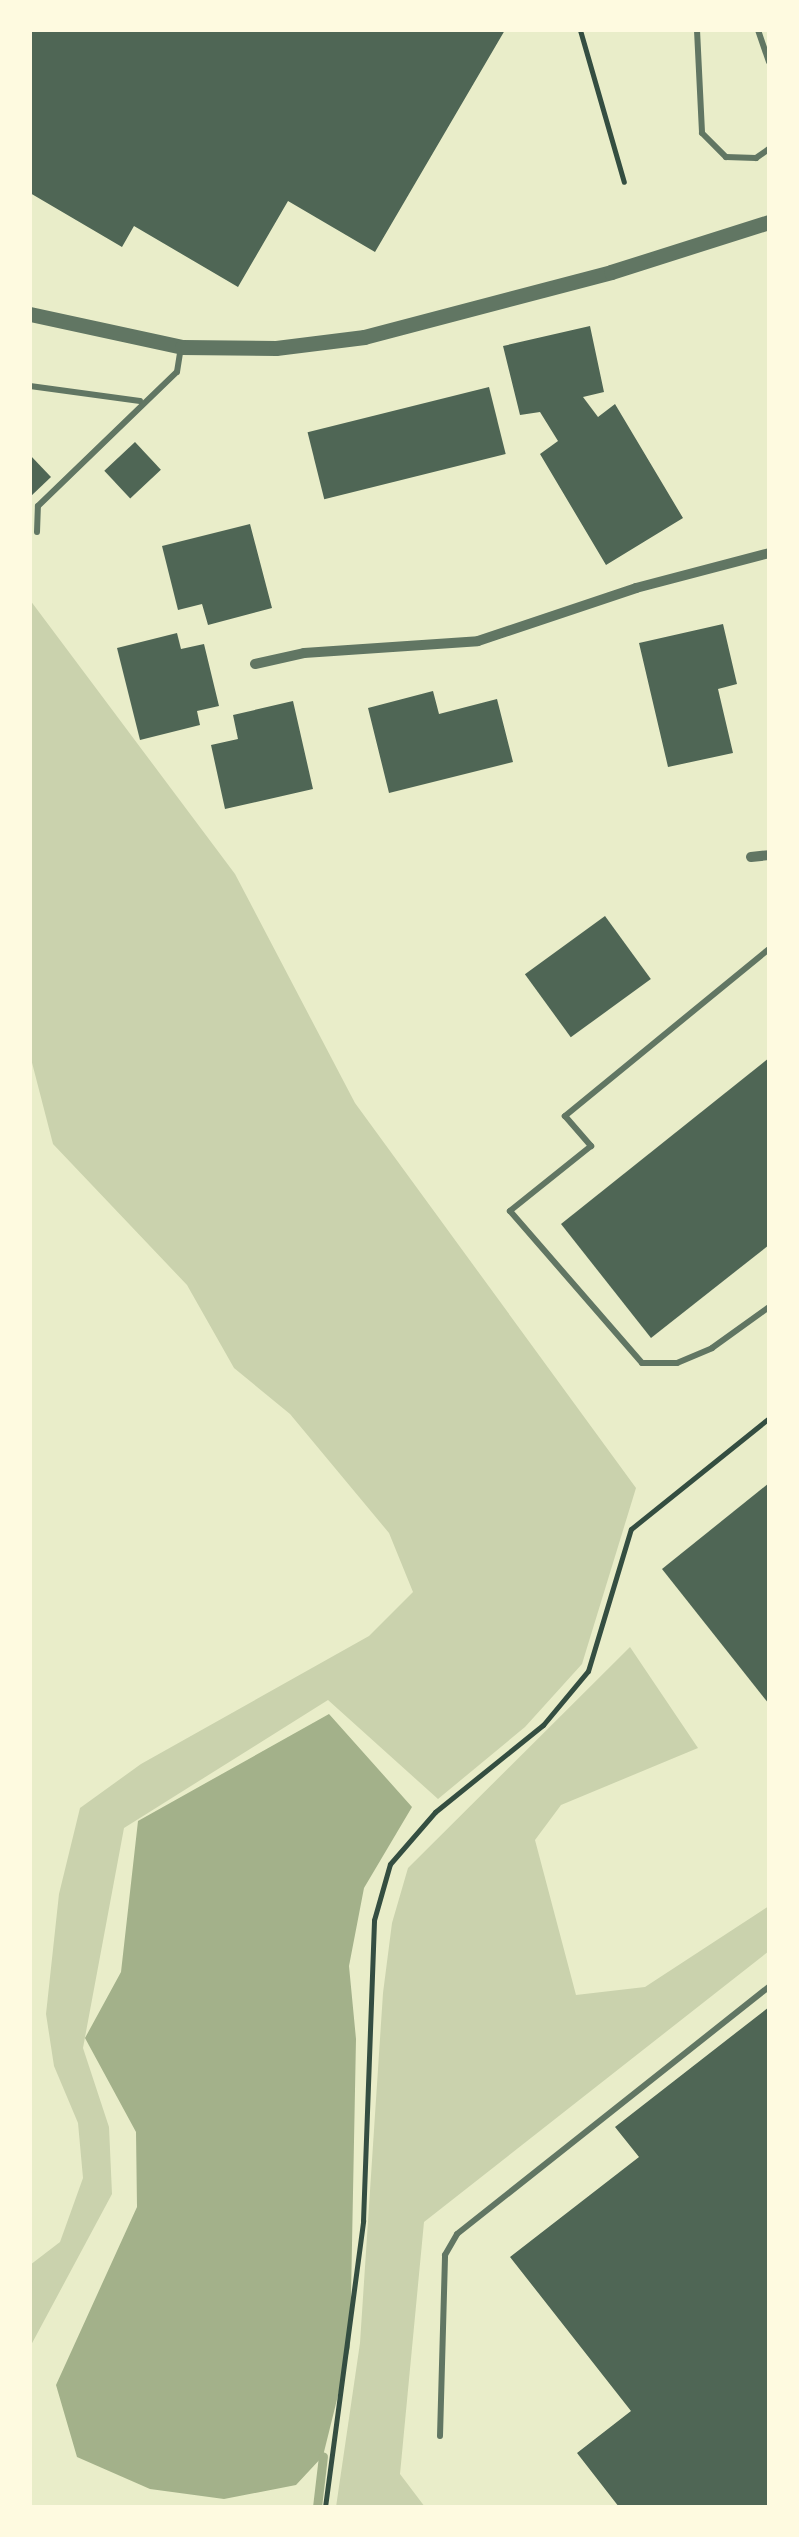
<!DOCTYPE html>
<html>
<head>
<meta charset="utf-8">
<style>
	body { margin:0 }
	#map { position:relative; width:799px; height:2537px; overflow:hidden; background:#e9edc9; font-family:"Fira Sans",sans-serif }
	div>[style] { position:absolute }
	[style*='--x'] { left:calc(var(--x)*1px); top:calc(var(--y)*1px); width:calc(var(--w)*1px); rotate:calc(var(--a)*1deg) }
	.green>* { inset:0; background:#cad2ad }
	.water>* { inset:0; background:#a3b18a }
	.stream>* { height:9px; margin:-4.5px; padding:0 4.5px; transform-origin:4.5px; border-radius:4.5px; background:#a3b18a }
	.building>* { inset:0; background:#4f6655; transform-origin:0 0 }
	.path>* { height:5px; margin:-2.5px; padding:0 2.5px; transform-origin:2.5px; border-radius:2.5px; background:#344e41 }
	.service>* { height:6px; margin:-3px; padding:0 3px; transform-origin:3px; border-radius:3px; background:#617663 }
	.minor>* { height:10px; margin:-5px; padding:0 5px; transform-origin:5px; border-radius:5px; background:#617663 }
	.tertiary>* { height:15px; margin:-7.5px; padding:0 7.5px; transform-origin:7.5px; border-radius:7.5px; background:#617663 }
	span { translate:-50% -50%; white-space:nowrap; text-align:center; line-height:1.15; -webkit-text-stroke:10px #fefae0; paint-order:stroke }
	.frame { position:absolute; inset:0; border:32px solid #fefae0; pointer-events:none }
</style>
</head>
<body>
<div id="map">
	<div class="green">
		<div style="clip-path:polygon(30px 600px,235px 874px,355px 1103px,636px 1488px,582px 1664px,525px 1727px,438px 1799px,328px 1700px,124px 1828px,83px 2048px,109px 2127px,112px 2194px,30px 2347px,30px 2265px,60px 2242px,83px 2178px,78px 2123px,54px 2066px,46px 2014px,59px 1894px,80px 1808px,141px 1764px,369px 1636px,413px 1592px,389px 1533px,290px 1414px,234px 1368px,187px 1285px,53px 1144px,30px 1055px)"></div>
		<div style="clip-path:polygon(630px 1647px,698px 1748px,561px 1805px,535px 1840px,576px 1995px,645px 1987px,769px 1906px,769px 1951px,424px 2222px,400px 2474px,425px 2507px,336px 2507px,360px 2343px,383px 1993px,392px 1923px,408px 1868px)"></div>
	</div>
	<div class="water">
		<div style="clip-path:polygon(329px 1714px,412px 1807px,364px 1888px,349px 1966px,356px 2039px,350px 2347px,323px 2456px,296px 2485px,224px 2499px,150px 2489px,77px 2457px,56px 2385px,137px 2207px,136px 2132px,85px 2038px,121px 1972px,138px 1821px)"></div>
	</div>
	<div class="stream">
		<div style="--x:317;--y:2507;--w:51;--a:-83.3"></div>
	</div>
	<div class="building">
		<div style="clip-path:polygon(30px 30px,505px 30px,375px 252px,288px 201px,238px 287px,134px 226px,122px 247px,30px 193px)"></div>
		<div style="clip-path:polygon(590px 326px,604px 392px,583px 397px,598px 417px,615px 404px,683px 518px,606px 565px,540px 454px,558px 441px,540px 412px,520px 415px,503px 346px)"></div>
		<div style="left:489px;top:387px;width:69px;height:187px;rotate:76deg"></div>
		<div style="left:135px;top:442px;width:38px;height:42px;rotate:47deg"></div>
		<div style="clip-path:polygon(30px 455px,51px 477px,30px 497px)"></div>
		<div style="clip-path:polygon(250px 524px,272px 608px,208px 625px,202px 604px,178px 610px,162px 546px)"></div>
		<div style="clip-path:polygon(723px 624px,737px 684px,718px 689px,733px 753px,668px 767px,639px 643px)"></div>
		<div style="clip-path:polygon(177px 633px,181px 649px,204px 644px,219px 706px,197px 711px,200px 725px,140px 740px,117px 648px)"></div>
		<div style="clip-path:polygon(433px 691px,439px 714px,497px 699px,513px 762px,389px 793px,368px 708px)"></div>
		<div style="clip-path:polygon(293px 701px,313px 789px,225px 809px,211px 745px,238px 739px,233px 715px)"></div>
		<div style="left:605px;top:916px;width:78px;height:99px;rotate:54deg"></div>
		<div style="clip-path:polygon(769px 1058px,769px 1245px,651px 1338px,561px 1224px)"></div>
		<div style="clip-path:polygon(769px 1483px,769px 1704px,662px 1569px)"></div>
		<div style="clip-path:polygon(769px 2007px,769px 2507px,619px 2507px,577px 2453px,631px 2411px,510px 2257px,639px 2157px,615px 2127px)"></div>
	</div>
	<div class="path">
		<div style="--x:580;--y:30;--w:158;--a:73.9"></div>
		<div style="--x:325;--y:2507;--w:289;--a:-82.4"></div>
		<div style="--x:363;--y:2221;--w:301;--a:-87.9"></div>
		<div style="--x:374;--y:1920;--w:58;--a:-74.1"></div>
		<div style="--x:390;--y:1864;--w:69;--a:-49.1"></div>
		<div style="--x:435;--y:1812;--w:139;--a:-38.9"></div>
		<div style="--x:543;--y:1725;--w:70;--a:-50.2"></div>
		<div style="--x:588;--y:1671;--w:148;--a:-73.2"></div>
		<div style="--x:631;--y:1529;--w:177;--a:-38.8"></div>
	</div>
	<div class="service">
		<div style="--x:697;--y:30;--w:103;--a:87.2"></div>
		<div style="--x:702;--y:133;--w:34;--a:45"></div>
		<div style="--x:726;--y:157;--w:30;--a:2"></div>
		<div style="--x:756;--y:158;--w:16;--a:-35"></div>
		<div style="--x:758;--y:30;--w:34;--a:71"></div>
		<div style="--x:30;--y:386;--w:111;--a:7.8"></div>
		<div style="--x:37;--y:532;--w:26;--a:-88"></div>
		<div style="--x:38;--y:506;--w:193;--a:-44"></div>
		<div style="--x:177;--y:372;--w:24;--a:-81"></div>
		<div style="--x:769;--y:949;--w:264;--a:140.7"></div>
		<div style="--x:565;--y:1116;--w:40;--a:49"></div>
		<div style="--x:591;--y:1146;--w:104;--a:141.3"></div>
		<div style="--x:510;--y:1211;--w:201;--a:49"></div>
		<div style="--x:642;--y:1363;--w:35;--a:0"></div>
		<div style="--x:677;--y:1363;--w:38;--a:-23"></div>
		<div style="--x:712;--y:1348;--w:70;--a:-35.7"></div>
		<div style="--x:440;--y:2436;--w:181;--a:-88.4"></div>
		<div style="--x:445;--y:2255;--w:24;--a:-60"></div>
		<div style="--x:457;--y:2234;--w:398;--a:-38.4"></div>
	</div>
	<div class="minor">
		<div style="--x:255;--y:664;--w:50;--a:-12.7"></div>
		<div style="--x:304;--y:653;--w:174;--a:-3.9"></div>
		<div style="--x:478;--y:641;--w:167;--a:-18.5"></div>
		<div style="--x:636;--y:588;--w:138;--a:-14.7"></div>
		<div style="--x:751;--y:857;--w:18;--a:-6"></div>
	</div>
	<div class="tertiary">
		<div style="--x:30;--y:314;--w:156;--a:12.2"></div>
		<div style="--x:182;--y:347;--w:94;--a:0.6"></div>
		<div style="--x:276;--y:348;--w:89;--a:-7.1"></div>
		<div style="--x:364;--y:337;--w:255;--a:-14.7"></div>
		<div style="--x:611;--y:272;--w:166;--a:-17.6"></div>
	</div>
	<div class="frame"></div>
</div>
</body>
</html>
